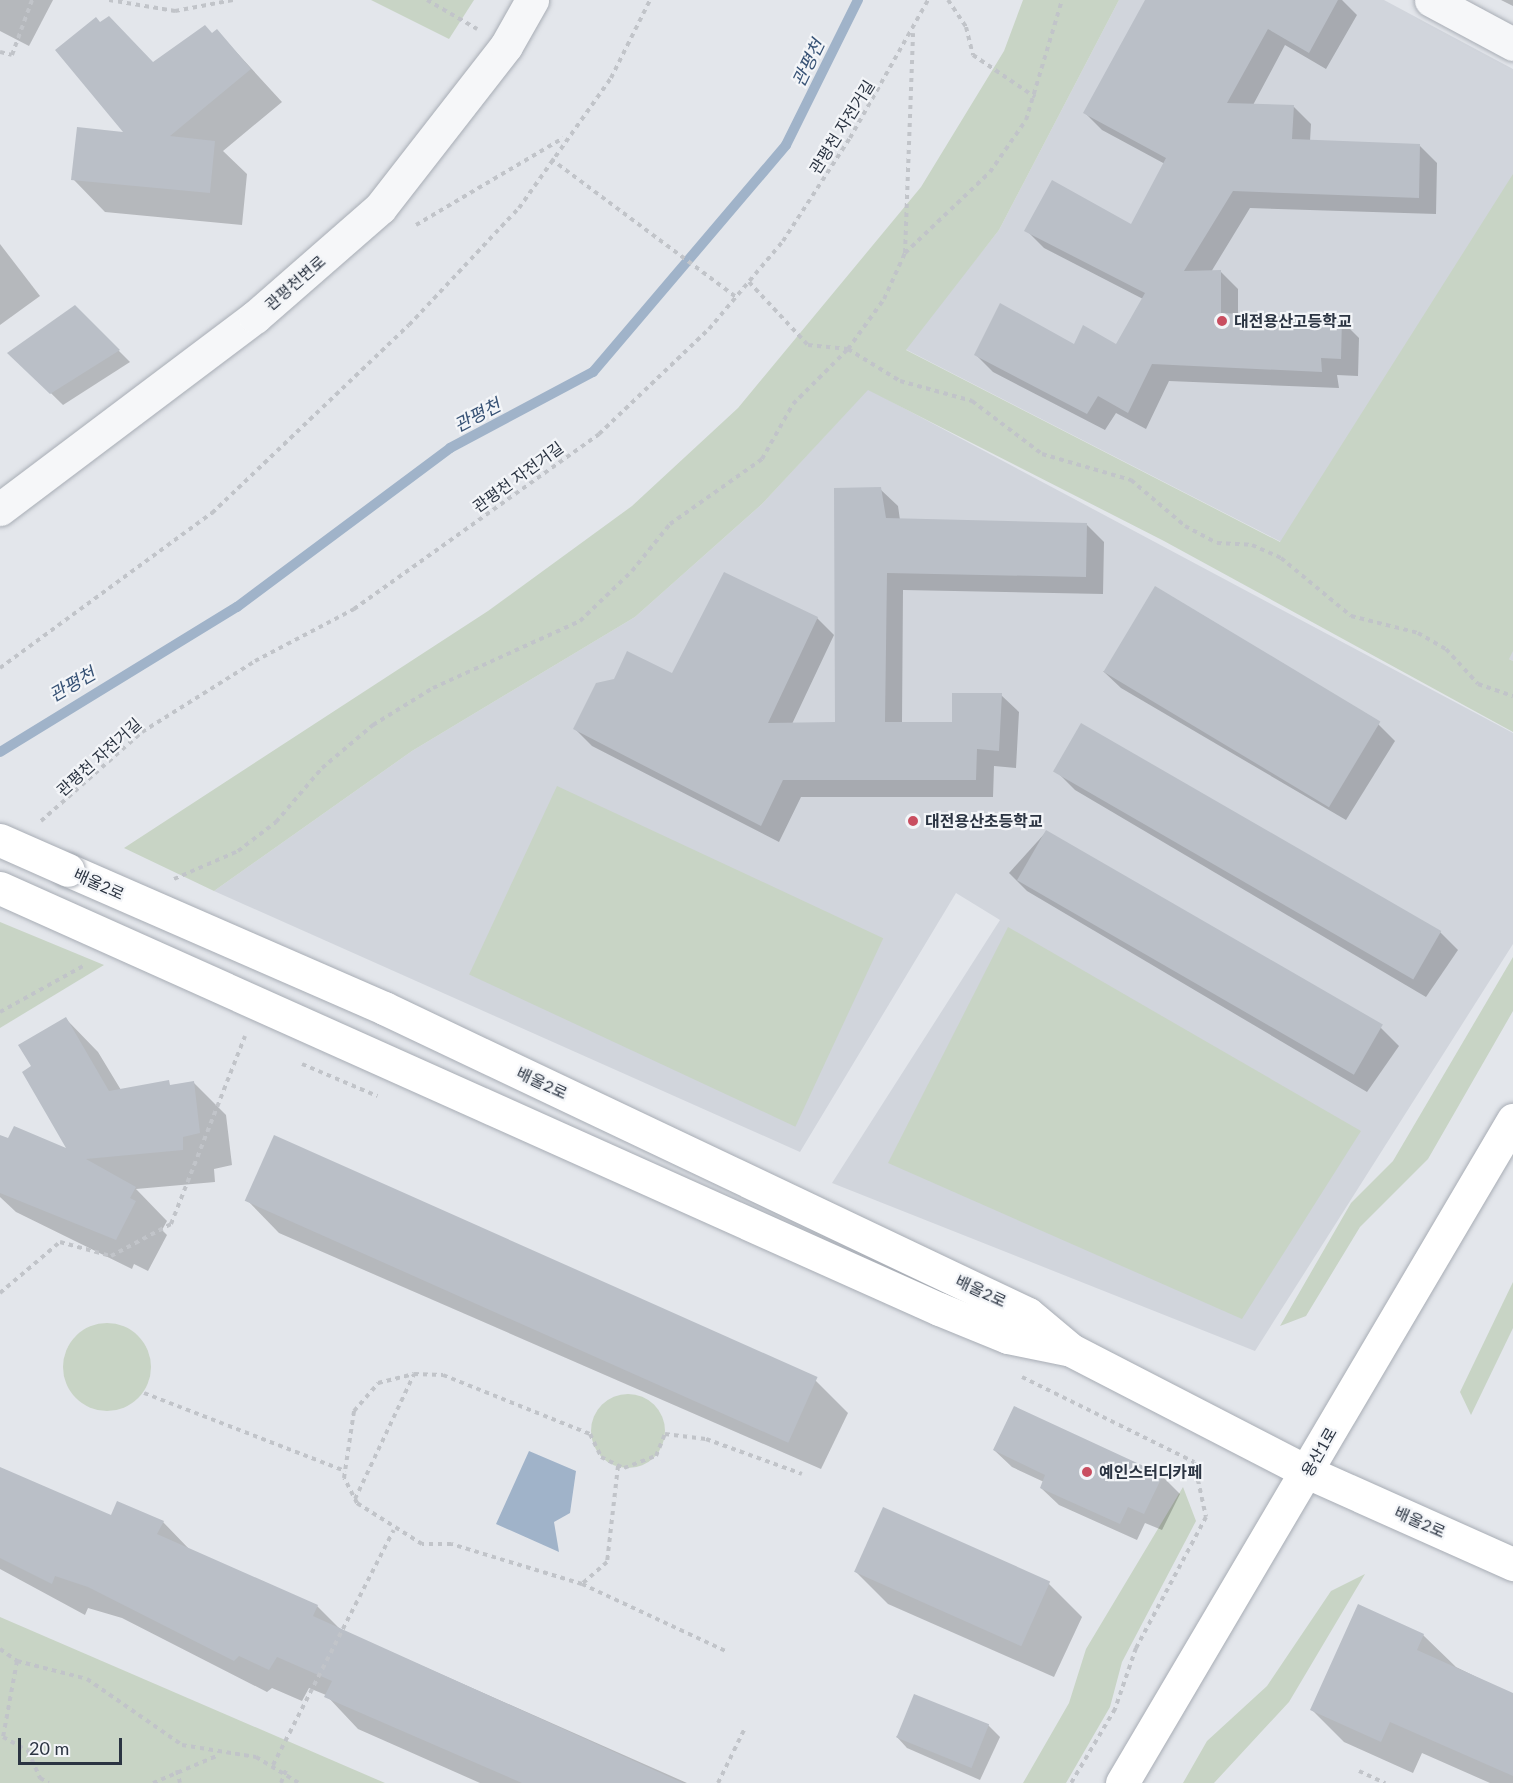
<!DOCTYPE html>
<html>
<head>
<meta charset="utf-8">
<style>
	body { margin:0 }
	#map { position:relative; width:1513px; height:1783px; overflow:hidden; background:#e3e6eb; font-family:Lato,"Noto Sans KR",sans-serif }
	div>[style] { position:absolute }
	[style*='--x'] { left:calc(var(--x)*1px); top:calc(var(--y)*1px); width:calc(var(--w)*1px); rotate:calc(var(--a)*1deg) }
	.built>* { inset:0; background:#d1d5dc }
	.green>* { inset:0; background:#c8d4c5; transform-origin:0 0 }
	.round { border-radius:50% }
	.water>* { inset:0; background:#a0b3c9 }
	.shadow>* { inset:0; background:#0003 }
	.stream>* { height:10px; margin:-5px; padding:0 5px; transform-origin:5px; border-radius:5px; background:#a0b3c9 }
	.building>* { inset:0; background:#babfc7; transform-origin:0 0 }
	.path>* { height:4px; margin-top:-2px; transform-origin:0; background:repeating-linear-gradient(90deg,#c1c4c9 0 4.5px,transparent 0 9px) }
	.roads { filter:drop-shadow(0 0 2px #a8adb5) drop-shadow(0 0 2px #a8adb5) }
	.minor>* { height:33px; margin:-16.5px; padding:0 16.5px; transform-origin:16.5px; border-radius:16.5px; background:#f6f7f9 }
	.secondary>* { height:33px; margin:-16.5px; padding:0 16.5px; transform-origin:16.5px; border-radius:16.5px; background:#fff }
	.bridges { filter:drop-shadow(0 0 2px #a8adb5) drop-shadow(0 0 2px #a8adb5) }
	.secondary-bridge>* { height:33px; margin:-16.5px; padding:0 16.5px; transform-origin:16.5px; border-radius:16.5px; background:#fff }
	.dots>* { width:16px; height:16px; translate:-50% -50%; box-sizing:border-box; border:3px solid #f3f5f8; border-radius:50% }
	span { translate:-50% -50%; white-space:nowrap; text-align:center; line-height:1.15; -webkit-text-stroke:4.5px #f3f5f8; paint-order:stroke }
	.street-label { font-size:16px; color:#2b3442 }
	.poi-label { font-size:16px; color:#2b3442; font-weight:700 }
	.left { translate:0 -50%; text-align:left }
	.water-label { font-size:18px; color:#375275; font-style:italic }
	.scale { position:absolute; left:18px; top:1738px; width:104px; height:27px; box-sizing:border-box; border:3px solid #2b3442; border-top:0; padding-left:8px; font-size:18px; line-height:21px; white-space:nowrap; color:#2b3442; -webkit-text-stroke:4px #f3f5f8; paint-order:stroke }
</style>
</head>
<body>
<div id="map">
	<div class="built">
		<div style="clip-path:polygon(1119px 0,1384px 0,1513px 69px,1513px 661px,905px 349px,999px 230px)"></div>
		<div style="clip-path:polygon(868px 389px,1513px 733px,1513px 944px,1255px 1351px,832px 1183px,1000px 920px,956px 893px,800px 1152px,214px 891px,412px 751px,635px 617px,762px 504px)"></div>
	</div>
	<div class="green">
		<div style="clip-path:polygon(371px 0,474px 0,449px 39px)"></div>
		<div style="clip-path:polygon(1023px 0,1119px 0,999px 230px,906px 350px,1280px 542px,1513px 174px,1513px 651px,1509px 659px,1513px 661px,1513px 732px,1164px 541px,868px 390px,762px 504px,635px 617px,412px 751px,214px 891px,124px 848px,488px 611px,632px 506px,738px 408px,921px 187px,1004px 51px)"></div>
		<div style="left:557px;top:786px;width:360px;height:208px;rotate:25deg"></div>
		<div style="clip-path:polygon(0 922px,104px 965px,0 1028px)"></div>
		<div style="clip-path:polygon(1008px 927px,1361px 1131px,1242px 1319px,888px 1163px)"></div>
		<div style="clip-path:polygon(1513px 957px,1513px 1011px,1428px 1159px,1360px 1227px,1306px 1316px,1280px 1326px,1351px 1203px,1393px 1161px)"></div>
		<div style="clip-path:polygon(1513px 1282px,1513px 1328px,1471px 1415px,1460px 1392px)"></div>
		<div class="round" style="left:63px;top:1323px;width:88px;height:88px"></div>
		<div class="round" style="left:591px;top:1394px;width:74px;height:74px"></div>
		<div style="clip-path:polygon(1183px 1487px,1196px 1521px,1122px 1662px,1110px 1707px,1066px 1783px,1023px 1783px,1069px 1703px,1086px 1649px)"></div>
		<div style="clip-path:polygon(1365px 1574px,1289px 1702px,1214px 1783px,1183px 1783px,1207px 1741px,1267px 1686px,1331px 1591px)"></div>
		<div style="clip-path:polygon(0 1617px,385px 1783px,0 1783px)"></div>
	</div>
	<div class="water">
		<div style="clip-path:polygon(529px 1451px,576px 1471px,570px 1513px,554px 1522px,559px 1552px,496px 1524px)"></div>
	</div>
	<div class="shadow">
		<div style="clip-path:polygon(0 0,53px 0,29px 46px,0 31px)"></div>
		<div style="clip-path:polygon(1147px 0,1342px 0,1357px 15px,1326px 69px,1285px 45px,1253px 105px,1294px 107px,1311px 124px,1310px 141px,1420px 146px,1437px 163px,1436px 214px,1250px 208px,1211px 272px,1221px 272px,1238px 289px,1238px 315px,1342px 321px,1359px 338px,1358px 376px,1337px 375px,1339px 388px,1169px 381px,1146px 429px,1116px 413px,1105px 430px,993px 372px,976px 355px,1116px 346px,1143px 299px,1044px 248px,1026px 230px,1131px 226px,1165px 164px,1102px 130px,1085px 113px)"></div>
		<div style="clip-path:polygon(1501px 0,1513px 0,1513px 6px)"></div>
		<div style="clip-path:polygon(217px 31px,282px 102px,223px 151px,247px 174px,242px 225px,105px 212px,73px 179px,126px 134px,153px 63px)"></div>
		<div style="clip-path:polygon(0 244px,40px 296px,0 325px)"></div>
		<div style="clip-path:polygon(75px 307px,130px 362px,63px 405px,10px 353px)"></div>
		<div style="clip-path:polygon(880px 489px,898px 506px,900px 520px,1086px 524px,1104px 542px,1103px 594px,903px 590px,902px 723px,953px 723px,1001px 695px,1019px 712px,1016px 768px,994px 766px,993px 797px,801px 797px,779px 842px,592px 746px,575px 729px,673px 675px,817px 618px,834px 635px,792px 724px,837px 724px)"></div>
		<div style="clip-path:polygon(1103px 671px,1378px 724px,1395px 741px,1346px 820px,1121px 688px)"></div>
		<div style="clip-path:polygon(1082px 725px,1440px 932px,1458px 950px,1426px 997px,1075px 790px,1058px 773px)"></div>
		<div style="clip-path:polygon(1046px 832px,1381px 1028px,1399px 1046px,1367px 1092px,1027px 891px,1009px 873px)"></div>
		<div style="clip-path:polygon(66px 1019px,98px 1052px,121px 1090px,194px 1083px,226px 1115px,232px 1165px,214px 1169px,215px 1182px,136px 1189px,167px 1221px,162px 1230px,167px 1235px,148px 1271px,134px 1264px,132px 1269px,16px 1212px,0 1197px,0 1144px,69px 1151px,33px 1067px)"></div>
		<div style="clip-path:polygon(275px 1137px,816px 1381px,848px 1413px,821px 1469px,279px 1233px,247px 1200px)"></div>
		<div style="clip-path:polygon(1015px 1408px,1162px 1476px,1180px 1494px,1162px 1530px,1145px 1523px,1137px 1540px,1059px 1505px,1041px 1488px,1044px 1482px,1012px 1467px,994px 1450px)"></div>
		<div style="clip-path:polygon(0 1468px,111px 1517px,163px 1522px,192px 1552px,317px 1606px,341px 1630px,687px 1783px,480px 1783px,358px 1729px,326px 1695px,309px 1688px,302px 1701px,272px 1688px,267px 1692px,122px 1618px,88px 1608px,85px 1615px,0 1569px)"></div>
		<div style="clip-path:polygon(884px 1509px,1049px 1584px,1082px 1617px,1054px 1677px,888px 1604px,856px 1572px)"></div>
		<div style="clip-path:polygon(1423px 1635px,1456px 1667px,1513px 1695px,1513px 1783px,1490px 1783px,1422px 1753px,1413px 1773px,1344px 1742px,1312px 1710px)"></div>
		<div style="clip-path:polygon(988px 1725px,1000px 1737px,980px 1780px,907px 1748px,896px 1736px)"></div>
	</div>
	<div class="stream">
		<div style="--x:0;--y:752;--w:278;--a:-31.5"></div>
		<div style="--x:237;--y:607;--w:266;--a:-36.7"></div>
		<div style="--x:450;--y:448;--w:162;--a:-28"></div>
		<div style="--x:593;--y:372;--w:298;--a:-49.6"></div>
		<div style="--x:786;--y:145;--w:162;--a:-63.6"></div>
	</div>
	<div class="building">
		<div style="clip-path:polygon(1145px 0,1338px 0,1309px 53px,1268px 29px,1227px 103px,1294px 105px,1292px 139px,1420px 144px,1419px 198px,1233px 191px,1184px 271px,1221px 270px,1221px 313px,1342px 319px,1341px 359px,1321px 358px,1322px 372px,1152px 364px,1128px 413px,1098px 396px,1087px 414px,974px 355px,1000px 303px,1074px 344px,1083px 325px,1116px 344px,1145px 293px,1024px 231px,1052px 180px,1131px 224px,1166px 158px,1083px 113px)"></div>
		<div style="clip-path:polygon(109px 16px,153px 62px,205px 25px,212px 33px,217px 29px,251px 69px,170px 136px,215px 141px,210px 193px,71px 180px,77px 127px,123px 132px,55px 50px,96px 17px,100px 22px)"></div>
		<div style="clip-path:polygon(75px 305px,120px 350px,50px 394px,7px 353px)"></div>
		<div style="clip-path:polygon(881px 487px,886px 518px,1087px 523px,1086px 577px,887px 573px,885px 722px,952px 722px,952px 693px,1002px 693px,999px 751px,977px 749px,976px 780px,783px 780px,761px 826px,573px 729px,596px 683px,614px 679px,627px 651px,672px 673px,724px 572px,818px 617px,768px 723px,835px 722px,834px 488px)"></div>
		<div style="left:1155px;top:586px;width:263px;height:100px;rotate:31deg"></div>
		<div style="left:1081px;top:723px;width:416px;height:56px;rotate:30deg"></div>
		<div style="left:1046px;top:830px;width:389px;height:58px;rotate:30deg"></div>
		<div style="clip-path:polygon(66px 1017px,109px 1091px,169px 1080px,170px 1085px,194px 1081px,200px 1133px,183px 1137px,183px 1150px,86px 1159px,136px 1187px,130px 1198px,136px 1201px,116px 1240px,0 1193px,0 1135px,8px 1138px,14px 1126px,66px 1148px,22px 1072px,31px 1066px,18px 1045px)"></div>
		<div style="left:274px;top:1135px;width:595px;height:72px;rotate:24deg"></div>
		<div style="clip-path:polygon(1014px 1406px,1163px 1475px,1144px 1514px,1128px 1507px,1120px 1524px,1040px 1488px,1045px 1475px,993px 1450px)"></div>
		<div style="clip-path:polygon(0 1467px,111px 1515px,117px 1501px,164px 1521px,157px 1534px,318px 1605px,313px 1616px,683px 1783px,522px 1783px,324px 1697px,332px 1681px,277px 1657px,269px 1670px,239px 1656px,234px 1661px,88px 1587px,55px 1576px,52px 1584px,0 1558px)"></div>
		<div style="left:883px;top:1507px;width:183px;height:71px;rotate:24deg"></div>
		<div style="clip-path:polygon(1358px 1604px,1424px 1634px,1417px 1650px,1513px 1693px,1513px 1776px,1390px 1722px,1381px 1742px,1310px 1710px)"></div>
		<div style="left:914px;top:1694px;width:81px;height:47px;rotate:22deg"></div>
	</div>
	<div class="path">
		<div style="--x:109;--y:0;--w:67;--a:9.5"></div>
		<div style="--x:175;--y:11;--w:59;--a:-10.7"></div>
		<div style="--x:427;--y:0;--w:58;--a:30.1"></div>
		<div style="--x:948;--y:0;--w:32;--a:56"></div>
		<div style="--x:966;--y:27;--w:29;--a:76"></div>
		<div style="--x:973;--y:55;--w:75;--a:34.1"></div>
		<div style="--x:0;--y:52;--w:12;--a:14"></div>
		<div style="--x:12;--y:55;--w:59;--a:-70"></div>
		<div style="--x:551;--y:159;--w:231;--a:36.7"></div>
		<div style="--x:416;--y:225;--w:171;--a:-30.6"></div>
		<div style="--x:905;--y:253;--w:220;--a:-87.9"></div>
		<div style="--x:749;--y:282;--w:86;--a:46.9"></div>
		<div style="--x:808;--y:345;--w:40;--a:5.7"></div>
		<div style="--x:848;--y:349;--w:61;--a:31.6"></div>
		<div style="--x:900;--y:381;--w:75;--a:15.5"></div>
		<div style="--x:972;--y:401;--w:88;--a:37.1"></div>
		<div style="--x:1042;--y:454;--w:93;--a:16.3"></div>
		<div style="--x:1131;--y:480;--w:71;--a:40.4"></div>
		<div style="--x:1185;--y:526;--w:36;--a:28"></div>
		<div style="--x:1217;--y:543;--w:35;--a:3"></div>
		<div style="--x:1252;--y:545;--w:32;--a:24"></div>
		<div style="--x:1281;--y:558;--w:91;--a:39.6"></div>
		<div style="--x:1351;--y:616;--w:69;--a:14.2"></div>
		<div style="--x:1418;--y:633;--w:32;--a:30"></div>
		<div style="--x:1446;--y:649;--w:47;--a:47.6"></div>
		<div style="--x:1478;--y:684;--w:37;--a:19"></div>
		<div style="--x:0;--y:668;--w:263;--a:-36.2"></div>
		<div style="--x:212;--y:513;--w:272;--a:-43.7"></div>
		<div style="--x:409;--y:325;--w:161;--a:-46.8"></div>
		<div style="--x:519;--y:208;--w:159;--a:-54.7"></div>
		<div style="--x:611;--y:78;--w:87;--a:-63.4"></div>
		<div style="--x:41;--y:821;--w:135;--a:-41.4"></div>
		<div style="--x:142;--y:732;--w:133;--a:-32.1"></div>
		<div style="--x:255;--y:661;--w:112;--a:-27.7"></div>
		<div style="--x:354;--y:609;--w:301;--a:-35.5"></div>
		<div style="--x:599;--y:434;--w:152;--a:-43.7"></div>
		<div style="--x:709;--y:329;--w:115;--a:-49.9"></div>
		<div style="--x:783;--y:241;--w:123;--a:-57"></div>
		<div style="--x:850;--y:138;--w:159;--a:-60.5"></div>
		<div style="--x:174;--y:879;--w:70;--a:-23.6"></div>
		<div style="--x:238;--y:851;--w:48;--a:-37.3"></div>
		<div style="--x:276;--y:822;--w:71;--a:-49.6"></div>
		<div style="--x:322;--y:768;--w:67;--a:-40.1"></div>
		<div style="--x:373;--y:725;--w:70;--a:-31.7"></div>
		<div style="--x:433;--y:688;--w:162;--a:-24.5"></div>
		<div style="--x:580;--y:621;--w:72;--a:-43.9"></div>
		<div style="--x:632;--y:571;--w:60;--a:-51"></div>
		<div style="--x:670;--y:524;--w:113;--a:-35.2"></div>
		<div style="--x:762;--y:459;--w:63;--a:-60.6"></div>
		<div style="--x:793;--y:404;--w:78;--a:-45"></div>
		<div style="--x:848;--y:349;--w:62;--a:-54.2"></div>
		<div style="--x:884;--y:299;--w:51;--a:-65.5"></div>
		<div style="--x:905;--y:253;--w:117;--a:-43.6"></div>
		<div style="--x:990;--y:172;--w:63;--a:-55.3"></div>
		<div style="--x:1026;--y:120;--w:125;--a:-73.3"></div>
		<div style="--x:0;--y:1012;--w:97;--a:-28.9"></div>
		<div style="--x:302;--y:1064;--w:82;--a:23.1"></div>
		<div style="--x:0;--y:1293;--w:79;--a:-40.4"></div>
		<div style="--x:60;--y:1242;--w:53;--a:15.4"></div>
		<div style="--x:111;--y:1256;--w:68;--a:-28.1"></div>
		<div style="--x:171;--y:1224;--w:202;--a:-68.5"></div>
		<div style="--x:1022;--y:1377;--w:192;--a:26.3"></div>
		<div style="--x:1194;--y:1462;--w:56;--a:77.7"></div>
		<div style="--x:1206;--y:1517;--w:149;--a:118.1"></div>
		<div style="--x:1136;--y:1648;--w:65;--a:109"></div>
		<div style="--x:1115;--y:1709;--w:86;--a:120.7"></div>
		<div style="--x:144;--y:1393;--w:216;--a:21.2"></div>
		<div style="--x:618;--y:1466;--w:97;--a:96.5"></div>
		<div style="--x:607;--y:1562;--w:33;--a:139"></div>
		<div style="--x:582;--y:1584;--w:137;--a:-163"></div>
		<div style="--x:451;--y:1544;--w:29;--a:180"></div>
		<div style="--x:422;--y:1544;--w:77;--a:-147.8"></div>
		<div style="--x:357;--y:1503;--w:28;--a:-117"></div>
		<div style="--x:344;--y:1478;--w:68;--a:-81.5"></div>
		<div style="--x:354;--y:1411;--w:37;--a:-49"></div>
		<div style="--x:378;--y:1383;--w:37;--a:-14"></div>
		<div style="--x:414;--y:1374;--w:29;--a:2"></div>
		<div style="--x:443;--y:1375;--w:158;--a:21.9"></div>
		<div style="--x:590;--y:1434;--w:25;--a:64"></div>
		<div style="--x:601;--y:1457;--w:25;--a:26"></div>
		<div style="--x:624;--y:1468;--w:34;--a:-21"></div>
		<div style="--x:656;--y:1456;--w:24;--a:-68"></div>
		<div style="--x:665;--y:1434;--w:41;--a:7"></div>
		<div style="--x:706;--y:1439;--w:102;--a:20"></div>
		<div style="--x:355;--y:1499;--w:138;--a:-64.7"></div>
		<div style="--x:582;--y:1584;--w:159;--a:25"></div>
		<div style="--x:0;--y:1649;--w:21;--a:35"></div>
		<div style="--x:17;--y:1661;--w:72;--a:14.4"></div>
		<div style="--x:87;--y:1679;--w:116;--a:34.8"></div>
		<div style="--x:182;--y:1745;--w:75;--a:9.2"></div>
		<div style="--x:256;--y:1757;--w:50;--a:31.2"></div>
		<div style="--x:17;--y:1661;--w:77;--a:100.4"></div>
		<div style="--x:3;--y:1737;--w:29;--a:29"></div>
		<div style="--x:28;--y:1751;--w:30;--a:66"></div>
		<div style="--x:40;--y:1778;--w:10;--a:29"></div>
		<div style="--x:273;--y:1765;--w:264;--a:-62.8"></div>
		<div style="--x:177;--y:1770;--w:13;--a:77"></div>
		<div style="--x:1359;--y:1771;--w:29;--a:25"></div>
		<div style="--x:153;--y:1783;--w:72;--a:-23"></div>
		<div style="--x:281;--y:1783;--w:14;--a:-69"></div>
		<div style="--x:718;--y:1783;--w:59;--a:-63.9"></div>
	</div>
	<div class="roads">
		<div class="minor">
			<div style="--x:1431;--y:0;--w:93;--a:28.2"></div>
			<div style="--x:0;--y:509;--w:319;--a:-37"></div>
			<div style="--x:255;--y:317;--w:166;--a:-41.1"></div>
			<div style="--x:380;--y:208;--w:205;--a:-52.1"></div>
			<div style="--x:506;--y:46;--w:53;--a:-60.5"></div>
		</div>
		<div class="secondary">
			<div style="--x:68;--y:870;--w:345;--a:23.6"></div>
			<div style="--x:384;--y:1008;--w:713;--a:25.41"></div>
			<div style="--x:1028;--y:1314;--w:56;--a:39.9"></div>
			<div style="--x:1071;--y:1350;--w:266;--a:27.3"></div>
			<div style="--x:1307;--y:1472;--w:226;--a:24.1"></div>
			<div style="--x:0;--y:888;--w:1029;--a:24.15"></div>
			<div style="--x:939;--y:1309;--w:74;--a:22.1"></div>
			<div style="--x:1008;--y:1337;--w:59;--a:11.7"></div>
			<div style="--x:1122;--y:1783;--w:770;--a:-59.47"></div>
		</div>
	</div>
	<div class="bridges">
		<div class="secondary-bridge">
			<div style="--x:0;--y:840;--w:74;--a:23.8"></div>
		</div>
	</div>
	<div class="dots">
		<div style="left:1222px;top:321px;background:#c94e60"></div>
		<div style="left:913px;top:821px;background:#c94e60"></div>
		<div style="left:1087px;top:1472px;background:#c94e60"></div>
	</div>
	<div class="street-label">
		<span style="left:842px;top:127px;rotate:-58deg">관평천 자전거길</span>
		<span style="left:295px;top:283px;rotate:-41deg">관평천변로</span>
		<span style="left:518px;top:477px;rotate:-36deg">관평천 자전거길</span>
		<span style="left:99px;top:757px;rotate:-42deg">관평천 자전거길</span>
		<span style="left:99px;top:884px;rotate:24deg">배울2로</span>
		<span style="left:542px;top:1083px;rotate:25deg">배울2로</span>
		<span style="left:981px;top:1291px;rotate:25deg">배울2로</span>
		<span style="left:1319px;top:1452px;rotate:-60deg">용산1로</span>
		<span style="left:1420px;top:1522px;rotate:24deg">배울2로</span>
	</div>
	<div class="poi-label">
		<span class="left" style="left:1234px;top:321px">대전용산고등학교</span>
		<span class="left" style="left:925px;top:821px">대전용산초등학교</span>
		<span class="left" style="left:1099px;top:1472px">예인스터디카페</span>
	</div>
	<div class="water-label">
		<span style="left:808px;top:63px;rotate:-64deg">관평천</span>
		<span style="left:477px;top:415px;rotate:-28deg">관평천</span>
		<span style="left:72px;top:684px;rotate:-30deg">관평천</span>
	</div>
	<div class="scale">20 m</div>
</div>
</body>
</html>
